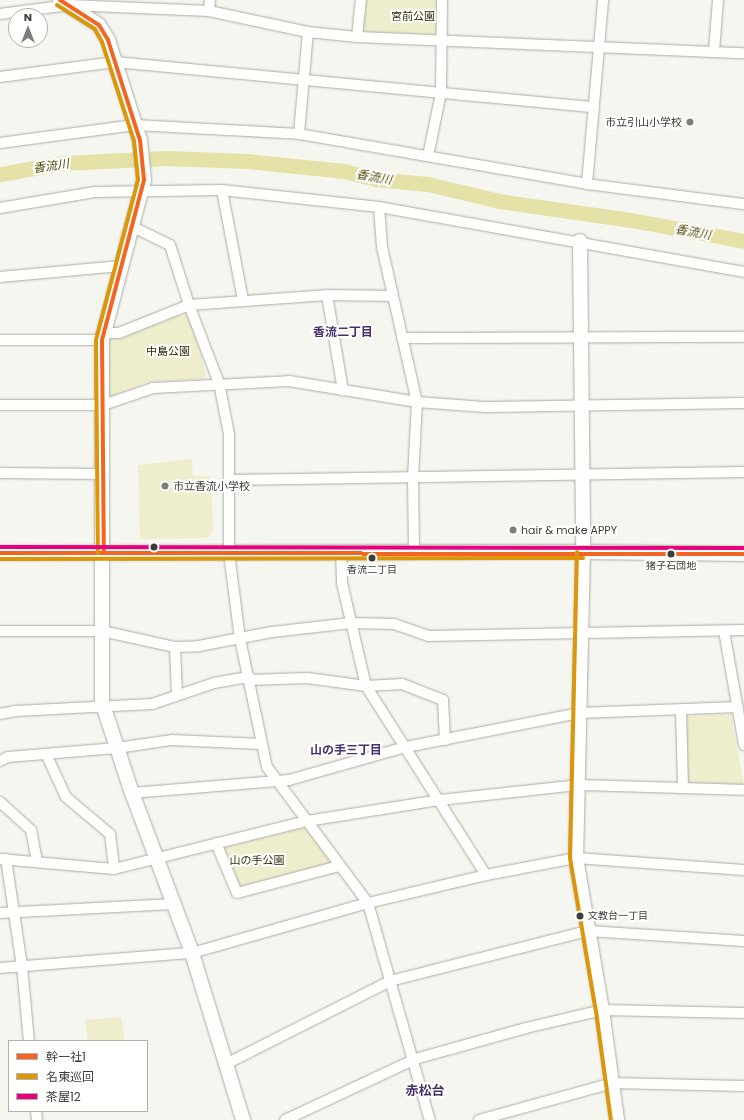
<!DOCTYPE html>
<html>
<head>
<meta charset="utf-8">
<style>
	body { margin:0 }
	#map { position:relative; width:744px; height:1120px; overflow:hidden; background:#f6f6f1; font-family:Poppins,"Noto Sans JP",sans-serif }
	div>[style] { position:absolute }
	[style*='--x'] { left:calc(var(--x)*1px); top:calc(var(--y)*1px); width:calc(var(--w)*1px); rotate:calc(var(--a)*1deg) }
	.green>* { inset:0; background:#eeedcc }
	.river>* { height:15px; margin:-7.5px; padding:0 7.5px; transform-origin:7.5px; border-radius:7.5px; background:#e5e2a7 }
	.roads { filter:drop-shadow(0 0 1px #ababa7) drop-shadow(0 0 1px #ababa7) }
	.street>* { height:10px; margin:-5px; padding:0 5px; transform-origin:5px; border-radius:5px; background:#fefefd }
	.secondary>* { height:14px; margin:-7px; padding:0 7px; transform-origin:7px; border-radius:7px; background:#fefefd }
	.bus-1>* { height:4px; margin:-2px; padding:0 2px; transform-origin:2px; border-radius:2px; background:#f26522 }
	.bus-2>* { height:4px; margin:-2px; padding:0 2px; transform-origin:2px; border-radius:2px; background:#db9609 }
	.bus-3>* { height:4px; margin:-2px; padding:0 2px; transform-origin:2px; border-radius:2px; background:#e5007d }
	.dots>* { width:11px; height:11px; translate:-50% -50%; box-sizing:border-box; border:2px solid #fffffe; border-radius:50% }
	span { translate:-50% -50%; white-space:nowrap; text-align:center; line-height:1.15; -webkit-text-stroke:4px #fffffe; paint-order:stroke }
	.bus-label { font-size:10px; color:#3c3c39 }
	.left { translate:0 -50%; text-align:left }
	.park-label { font-size:11px; color:#302d08 }
	.poi-label { font-size:11px; color:#3c3c39 }
	.right { translate:-100% -50%; text-align:right }
	.water-label { font-size:12px; color:#4b4704; font-style:italic }
	.neighbourhood-label { font-size:12px; color:#46316d; font-weight:700 }
	.quarter-label { font-size:13px; color:#46316d; font-weight:700 }
	.legend { position:absolute; left:8px; top:1040px; width:140px; height:72px; box-sizing:border-box; background:#fffffe; border:1px solid #b1b1af; margin:0; padding:5px 7px; list-style:none; font-size:12px; color:#3c3c39 }
	.legend li { display:flex; align-items:center; gap:8px; height:20px }
	.legend b { width:20px; border:1px solid #b1b1af }
	.north { position:absolute; left:8px; top:8px; width:40px; height:40px; box-sizing:border-box; background:#fffffe; border:1px solid #b1b1af; border-radius:50%; rotate:0deg; font-size:11px; font-weight:700; line-height:16px; text-align:center; color:#3c3c39 }
	.north::after { content:''; display:block; margin:auto; width:14px; height:18px; background:#7d7d79; clip-path:polygon(50% 0,100% 100%,50% 72%,0 100%) }
</style>
</head>
<body>
<div id="map">
	<div class="green">
		<div style="clip-path:polygon(366px 0,439px 0,438px 30px,434px 34px,367px 32px,362px 28px)"></div>
		<div style="clip-path:polygon(189px 314px,206px 374px,203px 379px,148px 382px,111px 397px,107px 391px,105px 338px,120px 337px,180px 315px)"></div>
		<div style="clip-path:polygon(192px 459px,193px 476px,211px 476px,213px 530px,208px 538px,140px 539px,138px 465px)"></div>
		<div style="clip-path:polygon(731px 714px,744px 785px,741px 788px,688px 784px,685px 716px)"></div>
		<div style="clip-path:polygon(298px 826px,306px 828px,330px 859px,330px 864px,239px 888px,222px 847px)"></div>
		<div style="clip-path:polygon(121px 1017px,125px 1041px,88px 1041px,85px 1020px)"></div>
	</div>
	<div class="river">
		<div style="--x:0;--y:174;--w:64;--a:-9.9"></div>
		<div style="--x:63;--y:163;--w:103;--a:-2.8"></div>
		<div style="--x:166;--y:158;--w:81;--a:2.1"></div>
		<div style="--x:247;--y:161;--w:98;--a:5.9"></div>
		<div style="--x:344;--y:171;--w:32;--a:14"></div>
		<div style="--x:375;--y:179;--w:53;--a:5.4"></div>
		<div style="--x:428;--y:184;--w:73;--a:13.5"></div>
		<div style="--x:499;--y:201;--w:133;--a:8.2"></div>
		<div style="--x:631;--y:220;--w:115;--a:10.5"></div>
	</div>
	<div class="roads">
		<div class="street">
			<div style="--x:209;--y:11;--w:11;--a:-85"></div>
			<div style="--x:0;--y:14;--w:70;--a:-7.4"></div>
			<div style="--x:69;--y:5;--w:140;--a:2.5"></div>
			<div style="--x:209;--y:11;--w:101;--a:12"></div>
			<div style="--x:308;--y:32;--w:49;--a:5.8"></div>
			<div style="--x:357;--y:37;--w:387;--a:2.4"></div>
			<div style="--x:357;--y:37;--w:37;--a:-84"></div>
			<div style="--x:714;--y:51;--w:51;--a:-85.5"></div>
			<div style="--x:0;--y:77;--w:116;--a:-7.4"></div>
			<div style="--x:115;--y:62;--w:481;--a:5.4"></div>
			<div style="--x:299;--y:134;--w:102;--a:-85"></div>
			<div style="--x:0;--y:143;--w:136;--a:-7.6"></div>
			<div style="--x:135;--y:125;--w:164;--a:3.1"></div>
			<div style="--x:299;--y:134;--w:292;--a:9.8"></div>
			<div style="--x:587;--y:184;--w:158;--a:7.3"></div>
			<div style="--x:428;--y:156;--w:64;--a:-78.3"></div>
			<div style="--x:441;--y:93;--w:93;--a:-89.4"></div>
			<div style="--x:587;--y:184;--w:185;--a:-85"></div>
			<div style="--x:222;--y:190;--w:112;--a:79.2"></div>
			<div style="--x:379;--y:207;--w:40;--a:85.7"></div>
			<div style="--x:382;--y:247;--w:159;--a:77.3"></div>
			<div style="--x:417;--y:402;--w:76;--a:93"></div>
			<div style="--x:413;--y:478;--w:74;--a:89.2"></div>
			<div style="--x:0;--y:208;--w:96;--a:-9.6"></div>
			<div style="--x:95;--y:192;--w:127;--a:-0.9"></div>
			<div style="--x:222;--y:190;--w:158;--a:6.2"></div>
			<div style="--x:379;--y:207;--w:371;--a:10.1"></div>
			<div style="--x:133;--y:227;--w:41;--a:25.9"></div>
			<div style="--x:170;--y:245;--w:63;--a:72.4"></div>
			<div style="--x:189;--y:305;--w:84;--a:69"></div>
			<div style="--x:219;--y:383;--w:52;--a:78.9"></div>
			<div style="--x:229;--y:434;--w:119;--a:90"></div>
			<div style="--x:229;--y:553;--w:87;--a:82.7"></div>
			<div style="--x:240;--y:639;--w:131;--a:78.1"></div>
			<div style="--x:267;--y:767;--w:169;--a:53.4"></div>
			<div style="--x:368;--y:903;--w:226;--a:74.1"></div>
			<div style="--x:0;--y:277;--w:121;--a:-5.2"></div>
			<div style="--x:327;--y:295;--w:97;--a:80.5"></div>
			<div style="--x:104;--y:333;--w:15;--a:0"></div>
			<div style="--x:119;--y:333;--w:75;--a:-21.8"></div>
			<div style="--x:189;--y:305;--w:138;--a:-4.1"></div>
			<div style="--x:327;--y:295;--w:66;--a:0.9"></div>
			<div style="--x:402;--y:338;--w:342;--a:-0.2"></div>
			<div style="--x:0;--y:340;--w:102;--a:0"></div>
			<div style="--x:0;--y:405;--w:103;--a:0"></div>
			<div style="--x:103;--y:405;--w:53;--a:-18.8"></div>
			<div style="--x:153;--y:388;--w:136;--a:-2.9"></div>
			<div style="--x:289;--y:381;--w:130;--a:9.3"></div>
			<div style="--x:417;--y:402;--w:68;--a:4.2"></div>
			<div style="--x:485;--y:407;--w:259;--a:-0.9"></div>
			<div style="--x:0;--y:473;--w:103;--a:0.6"></div>
			<div style="--x:230;--y:480;--w:514;--a:-0.89"></div>
			<div style="--x:341;--y:552;--w:31;--a:88"></div>
			<div style="--x:342;--y:583;--w:106;--a:76.9"></div>
			<div style="--x:366;--y:686;--w:224;--a:57.6"></div>
			<div style="--x:0;--y:631;--w:102;--a:0"></div>
			<div style="--x:102;--y:631;--w:75;--a:12.4"></div>
			<div style="--x:175;--y:647;--w:24;--a:-2"></div>
			<div style="--x:199;--y:646;--w:74;--a:-10.9"></div>
			<div style="--x:272;--y:632;--w:80;--a:-6.5"></div>
			<div style="--x:351;--y:623;--w:43;--a:1.3"></div>
			<div style="--x:394;--y:624;--w:36;--a:19"></div>
			<div style="--x:428;--y:636;--w:316;--a:-1.1"></div>
			<div style="--x:724;--y:631;--w:116;--a:80"></div>
			<div style="--x:175;--y:647;--w:47;--a:87.6"></div>
			<div style="--x:249;--y:680;--w:58;--a:-2"></div>
			<div style="--x:307;--y:678;--w:60;--a:7.7"></div>
			<div style="--x:366;--y:686;--w:36;--a:-3"></div>
			<div style="--x:402;--y:684;--w:44;--a:21.3"></div>
			<div style="--x:443;--y:700;--w:40;--a:87.1"></div>
			<div style="--x:681;--y:710;--w:78;--a:88.5"></div>
			<div style="--x:0;--y:714;--w:15;--a:-11"></div>
			<div style="--x:15;--y:711;--w:137;--a:-2.9"></div>
			<div style="--x:152;--y:704;--w:65;--a:-18.7"></div>
			<div style="--x:214;--y:683;--w:36;--a:-10"></div>
			<div style="--x:46;--y:754;--w:47;--a:65.1"></div>
			<div style="--x:66;--y:797;--w:57;--a:40.1"></div>
			<div style="--x:110;--y:834;--w:35;--a:83"></div>
			<div style="--x:0;--y:761;--w:9;--a:-27"></div>
			<div style="--x:8;--y:757;--w:109;--a:-4.7"></div>
			<div style="--x:117;--y:748;--w:56;--a:-8.3"></div>
			<div style="--x:172;--y:740;--w:89;--a:2.6"></div>
			<div style="--x:132;--y:793;--w:158;--a:-4.7"></div>
			<div style="--x:289;--y:780;--w:122;--a:-15.8"></div>
			<div style="--x:406;--y:747;--w:176;--a:-11.1"></div>
			<div style="--x:579;--y:713;--w:159;--a:-2.2"></div>
			<div style="--x:0;--y:802;--w:42;--a:42.1"></div>
			<div style="--x:31;--y:830;--w:32;--a:79"></div>
			<div style="--x:216;--y:843;--w:54;--a:67.2"></div>
			<div style="--x:237;--y:893;--w:106;--a:-14.8"></div>
			<div style="--x:0;--y:859;--w:114;--a:5"></div>
			<div style="--x:114;--y:869;--w:199;--a:-14"></div>
			<div style="--x:307;--y:821;--w:135;--a:-9"></div>
			<div style="--x:440;--y:800;--w:138;--a:-6.2"></div>
			<div style="--x:577;--y:785;--w:167;--a:1.7"></div>
			<div style="--x:6;--y:859;--w:108;--a:81.5"></div>
			<div style="--x:22;--y:966;--w:75;--a:84.7"></div>
			<div style="--x:0;--y:913;--w:174;--a:-3"></div>
			<div style="--x:0;--y:968;--w:193;--a:-4.5"></div>
			<div style="--x:192;--y:953;--w:183;--a:-15.9"></div>
			<div style="--x:368;--y:903;--w:121;--a:-13.3"></div>
			<div style="--x:486;--y:875;--w:92;--a:-10.7"></div>
			<div style="--x:576;--y:858;--w:168;--a:4.1"></div>
			<div style="--x:226;--y:1064;--w:184;--a:-26.8"></div>
			<div style="--x:390;--y:981;--w:204;--a:-14.2"></div>
			<div style="--x:588;--y:931;--w:156;--a:3.7"></div>
			<div style="--x:36;--y:1111;--w:9;--a:84"></div>
			<div style="--x:285;--y:1120;--w:144;--a:-25.1"></div>
			<div style="--x:415;--y:1059;--w:115;--a:-15.6"></div>
			<div style="--x:526;--y:1028;--w:78;--a:-13.3"></div>
			<div style="--x:602;--y:1010;--w:142;--a:1.2"></div>
			<div style="--x:479;--y:1120;--w:138;--a:-15.5"></div>
			<div style="--x:612;--y:1083;--w:132;--a:1.3"></div>
		</div>
		<div class="secondary">
			<div style="--x:60;--y:0;--w:46;--a:32.7"></div>
			<div style="--x:99;--y:25;--w:17;--a:59"></div>
			<div style="--x:108;--y:40;--w:105;--a:72.3"></div>
			<div style="--x:140;--y:140;--w:40;--a:84.3"></div>
			<div style="--x:144;--y:180;--w:165;--a:104.7"></div>
			<div style="--x:102;--y:340;--w:362;--a:90"></div>
			<div style="--x:102;--y:702;--w:96;--a:71.8"></div>
			<div style="--x:132;--y:793;--w:171;--a:69.4"></div>
			<div style="--x:192;--y:953;--w:175;--a:73"></div>
			<div style="--x:580;--y:241;--w:311;--a:89.4"></div>
			<div style="--x:583;--y:552;--w:306;--a:91.3"></div>
			<div style="--x:576;--y:858;--w:154;--a:80.3"></div>
			<div style="--x:602;--y:1010;--w:111;--a:82.2"></div>
			<div style="--x:0;--y:553;--w:583;--a:-0.1"></div>
			<div style="--x:583;--y:552;--w:161;--a:0.7"></div>
		</div>
	</div>
	<div class="bus-1">
		<div style="--x:60;--y:0;--w:46;--a:32.7"></div>
		<div style="--x:99;--y:25;--w:17;--a:59"></div>
		<div style="--x:108;--y:40;--w:105;--a:72.3"></div>
		<div style="--x:140;--y:140;--w:40;--a:84.3"></div>
		<div style="--x:144;--y:180;--w:165;--a:104.7"></div>
		<div style="--x:102;--y:340;--w:213;--a:89.5"></div>
		<div style="--x:0;--y:553;--w:744;--a:0.08"></div>
	</div>
	<div class="bus-2">
		<div style="--x:57;--y:5;--w:45;--a:32.3"></div>
		<div style="--x:95;--y:29;--w:15;--a:62"></div>
		<div style="--x:102;--y:42;--w:104;--a:72.1"></div>
		<div style="--x:134;--y:141;--w:39;--a:84"></div>
		<div style="--x:138;--y:180;--w:165;--a:104.7"></div>
		<div style="--x:96;--y:340;--w:213;--a:89.5"></div>
		<div style="--x:577;--y:552;--w:306;--a:91.3"></div>
		<div style="--x:570;--y:858;--w:155;--a:80.4"></div>
		<div style="--x:596;--y:1011;--w:110;--a:82.2"></div>
		<div style="--x:0;--y:559;--w:583;--a:-0.1"></div>
	</div>
	<div class="bus-3">
		<div style="--x:0;--y:547;--w:744;--a:0.08"></div>
	</div>
	<div class="dots">
		<div style="left:690px;top:122px;background:#7d7d79"></div>
		<div style="left:165px;top:486px;background:#7d7d79"></div>
		<div style="left:513px;top:530px;background:#7d7d79"></div>
		<div style="left:154px;top:547px;background:#3c3c39"></div>
		<div style="left:671px;top:554px;background:#3c3c39"></div>
		<div style="left:372px;top:558px;background:#3c3c39"></div>
		<div style="left:580px;top:916px;background:#3c3c39"></div>
	</div>
	<div class="bus-label">
		<span style="left:671px;top:566px">猪子石団地</span>
		<span style="left:372px;top:570px">香流二丁目</span>
		<span class="left" style="left:588px;top:916px">文教台一丁目</span>
	</div>
	<div class="park-label">
		<span style="left:413px;top:16px">宮前公園</span>
		<span style="left:168px;top:351px">中島公園</span>
		<span style="left:257px;top:860px">山の手公園</span>
	</div>
	<div class="poi-label">
		<span class="right" style="left:682px;top:122px">市立引山小学校</span>
		<span class="left" style="left:173px;top:486px">市立香流小学校</span>
		<span class="left" style="left:521px;top:530px">hair &amp; make APPY</span>
	</div>
	<div class="water-label">
		<span style="left:51px;top:166px;rotate:-8deg">香流川</span>
		<span style="left:374px;top:177px;rotate:10deg">香流川</span>
		<span style="left:693px;top:232px;rotate:10deg">香流川</span>
	</div>
	<div class="neighbourhood-label">
		<span style="left:343px;top:332px">香流二丁目</span>
		<span style="left:346px;top:750px">山の手三丁目</span>
	</div>
	<div class="quarter-label">
		<span style="left:425px;top:1091px">赤松台</span>
	</div>
	<ul class="legend">
	<li><b style="height:5px;background:#f26522"></b>幹一社1</li>
	<li><b style="height:5px;background:#db9609"></b>名東巡回</li>
	<li><b style="height:5px;background:#e5007d"></b>茶屋12</li>
	</ul>
	<div class="north">N</div>
</div>
</body>
</html>
